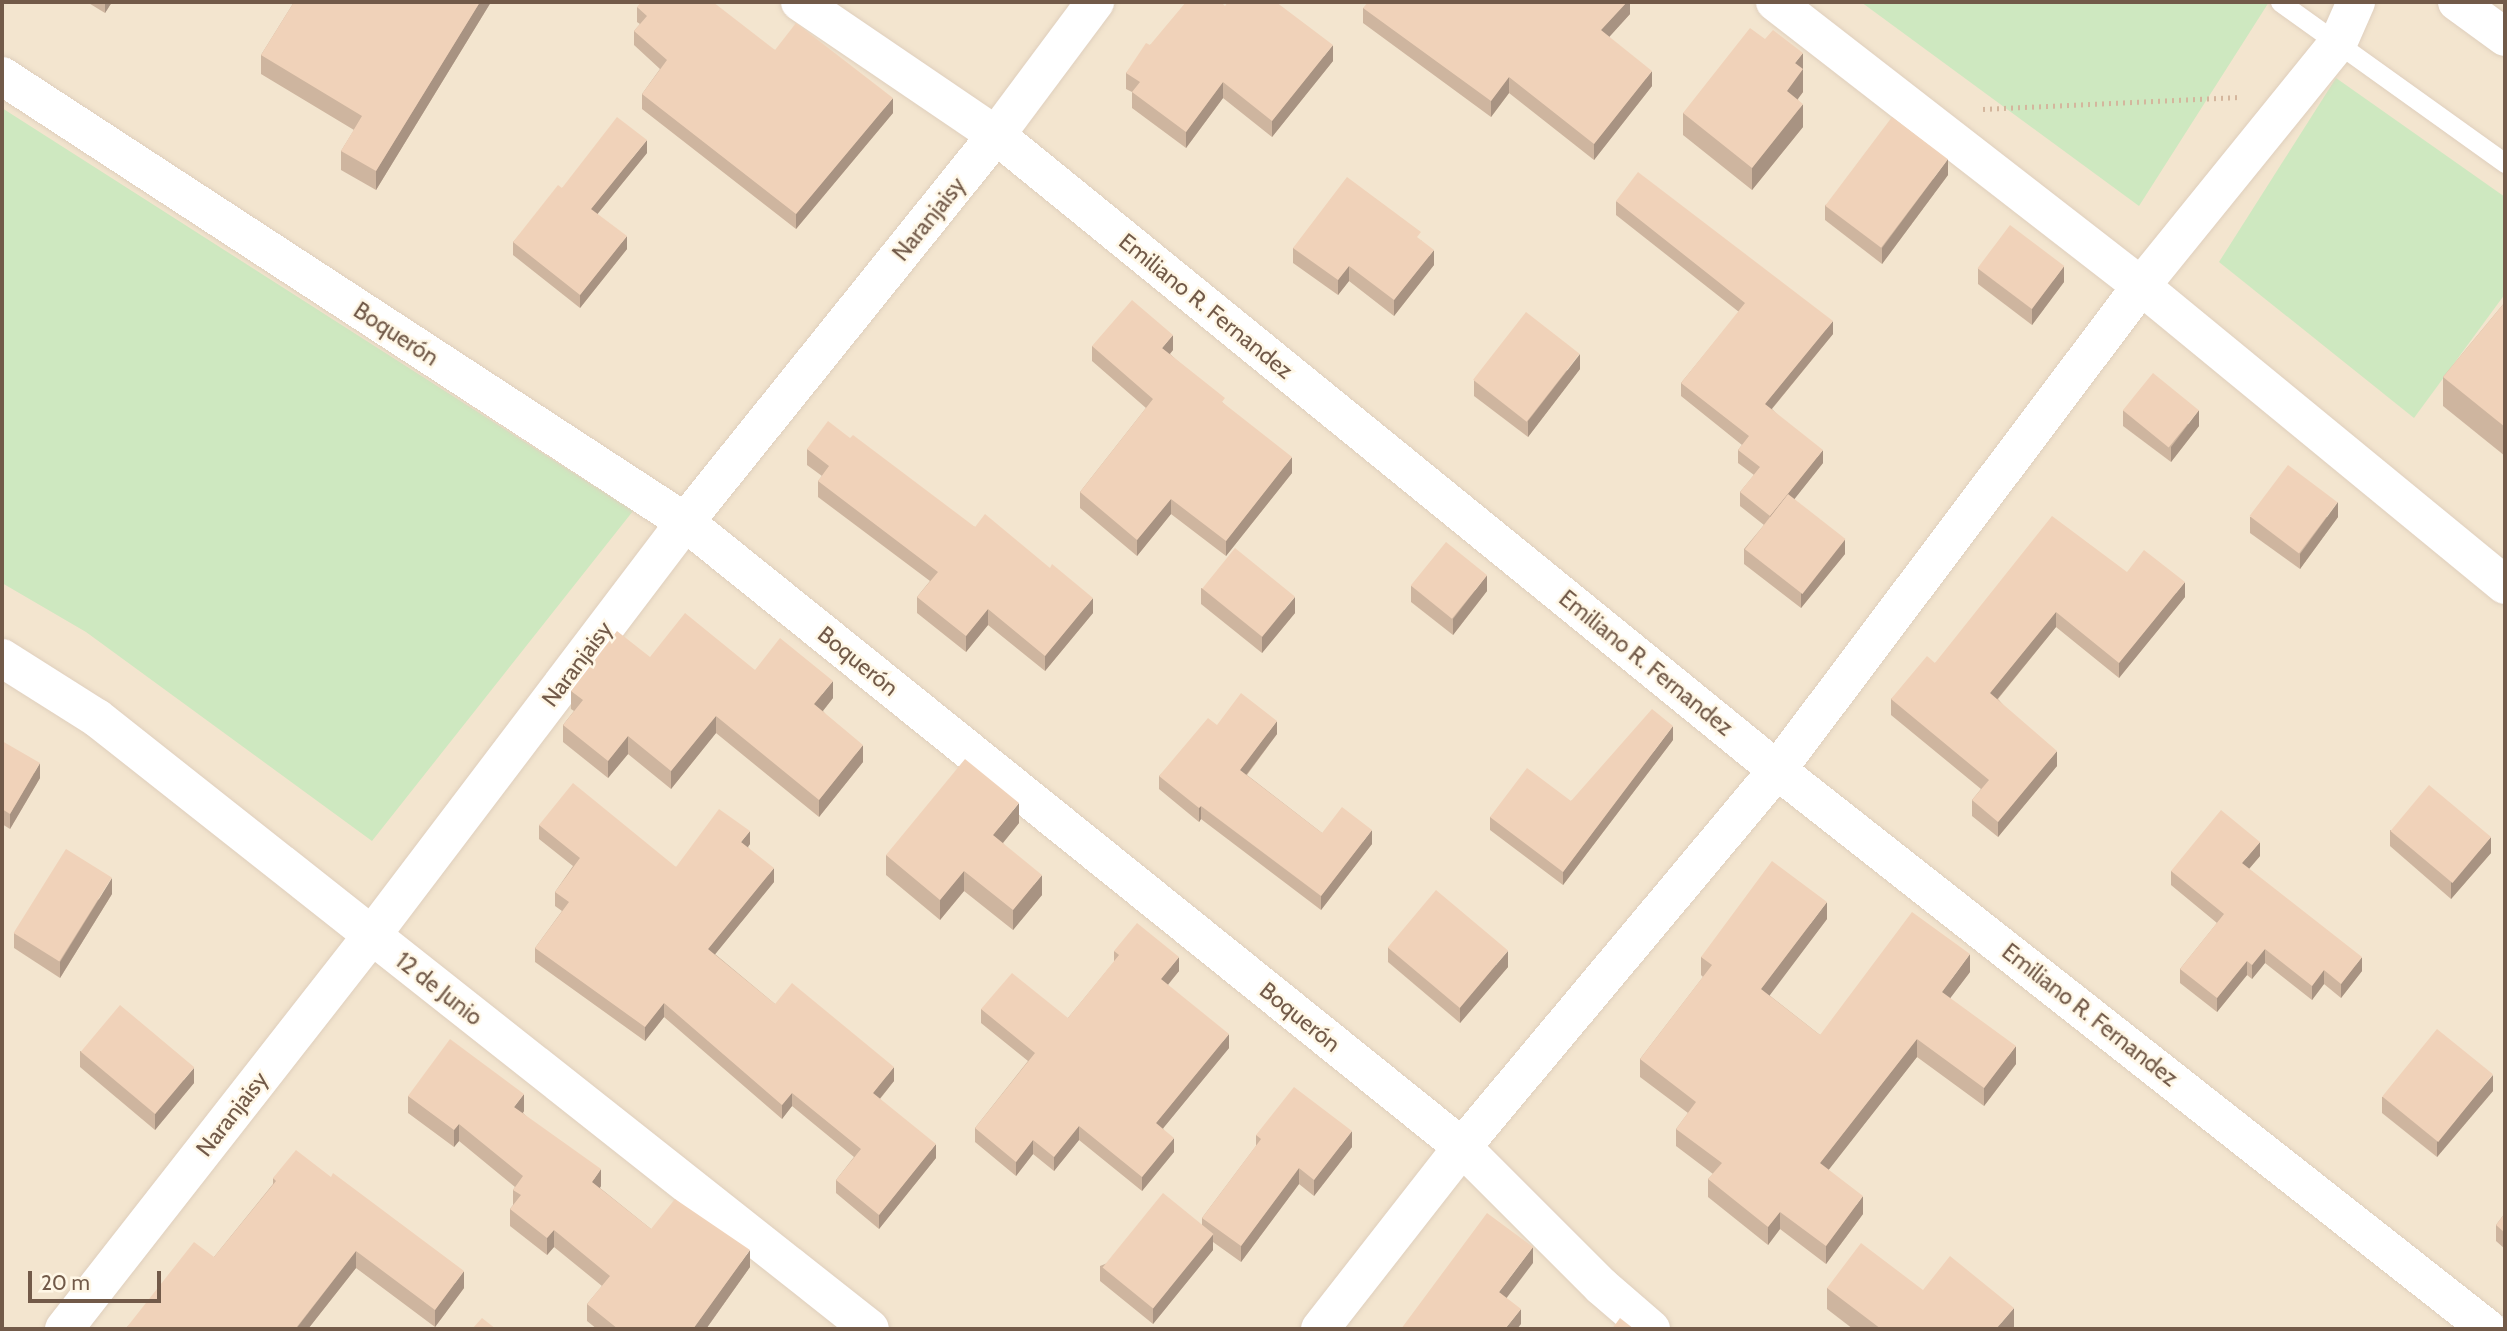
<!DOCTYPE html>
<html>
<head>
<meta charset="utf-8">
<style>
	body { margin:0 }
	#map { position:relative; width:2507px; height:1331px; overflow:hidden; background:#fbf3e1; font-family:Cabin,sans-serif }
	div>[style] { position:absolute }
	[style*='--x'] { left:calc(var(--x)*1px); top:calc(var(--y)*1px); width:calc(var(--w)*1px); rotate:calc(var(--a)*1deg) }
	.residential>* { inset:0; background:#f3e5cf; transform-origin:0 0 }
	.green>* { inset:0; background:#cee8c0 }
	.path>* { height:4.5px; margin-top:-2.25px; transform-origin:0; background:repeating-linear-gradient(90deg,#d4b69d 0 2px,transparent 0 7px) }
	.roads { filter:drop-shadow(0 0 2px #dfcfbd) drop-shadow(0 0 2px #dfcfbd) }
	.service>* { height:19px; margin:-9.5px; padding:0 9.5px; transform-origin:9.5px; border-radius:9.5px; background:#fff }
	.minor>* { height:38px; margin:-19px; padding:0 19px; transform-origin:19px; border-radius:19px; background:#fff }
	.wall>* { inset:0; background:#ceb59f }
	.shaded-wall>* { inset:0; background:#a89382 }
	.building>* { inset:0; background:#f0d2b9; transform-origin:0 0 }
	span { translate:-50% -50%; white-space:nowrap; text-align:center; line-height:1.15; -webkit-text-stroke:5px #fff7e6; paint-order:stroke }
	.street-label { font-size:23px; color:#725a49 }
	.frame { position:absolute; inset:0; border:4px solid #725a49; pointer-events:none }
	.scale { position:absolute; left:28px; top:1271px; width:133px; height:32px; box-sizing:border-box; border:4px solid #725a49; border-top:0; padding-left:9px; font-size:21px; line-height:24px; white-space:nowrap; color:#725a49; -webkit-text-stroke:5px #fff7e6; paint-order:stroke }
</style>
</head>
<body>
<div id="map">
	<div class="residential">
		<div style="left:2px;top:2px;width:2503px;height:1327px"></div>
	</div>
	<div class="green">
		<div style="clip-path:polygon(1861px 2px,2269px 2px,2139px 206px)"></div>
		<div style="clip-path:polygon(2336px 78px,2505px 197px,2505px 294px,2414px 418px,2219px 262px)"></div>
		<div style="clip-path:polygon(2px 108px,633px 511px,372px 841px,86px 632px,2px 583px)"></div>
	</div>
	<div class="path">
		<div style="--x:1983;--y:109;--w:257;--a:-2.7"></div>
	</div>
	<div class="roads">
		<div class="service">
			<div style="--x:2280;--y:2;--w:277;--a:35.6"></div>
		</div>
		<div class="minor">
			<div style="--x:800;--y:2;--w:237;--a:34.2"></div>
			<div style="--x:996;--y:135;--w:1007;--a:39.11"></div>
			<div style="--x:1777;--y:770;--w:904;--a:38.18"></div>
			<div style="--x:1775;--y:2;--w:463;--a:37.8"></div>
			<div style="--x:2141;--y:286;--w:471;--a:39.4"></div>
			<div style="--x:2457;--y:2;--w:59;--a:36.1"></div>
			<div style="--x:2;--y:76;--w:816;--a:33.14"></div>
			<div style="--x:685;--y:522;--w:997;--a:38.81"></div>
			<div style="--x:1462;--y:1147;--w:197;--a:45"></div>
			<div style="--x:1601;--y:1286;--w:66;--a:40.7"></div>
			<div style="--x:2;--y:658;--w:112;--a:32.3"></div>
			<div style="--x:97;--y:718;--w:985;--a:38.32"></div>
			<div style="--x:64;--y:1329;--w:500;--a:-51.98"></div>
			<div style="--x:372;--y:935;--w:518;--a:-52.84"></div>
			<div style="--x:685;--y:522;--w:496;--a:-51.2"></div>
			<div style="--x:996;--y:135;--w:166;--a:-53.3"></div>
			<div style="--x:1320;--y:1329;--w:231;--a:-52"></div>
			<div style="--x:1462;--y:1147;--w:491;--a:-50.1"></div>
			<div style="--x:1777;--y:770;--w:606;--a:-53.05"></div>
			<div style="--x:2141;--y:286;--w:313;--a:-51"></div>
			<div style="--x:2338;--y:43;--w:45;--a:-66.3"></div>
		</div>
	</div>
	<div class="wall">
		<div style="clip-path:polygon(87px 2px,112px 2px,105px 13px)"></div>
		<div style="clip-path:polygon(294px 2px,491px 2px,376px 190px,341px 170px,341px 151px,354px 130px,261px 74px,261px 55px)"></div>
		<div style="clip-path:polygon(1630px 2px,1630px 14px,1609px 37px,1652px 86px,1594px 160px,1509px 93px,1491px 117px,1363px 23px,1363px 8px)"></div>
		<div style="clip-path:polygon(1225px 6px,1333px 61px,1272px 137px,1223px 98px,1186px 148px,1132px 108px,1132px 92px,1126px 89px,1126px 73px,1150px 45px)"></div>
		<div style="clip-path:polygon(637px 7px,775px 50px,893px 113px,796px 229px,642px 109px,642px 94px,660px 69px,634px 45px,634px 31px,640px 24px,637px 22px)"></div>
		<div style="clip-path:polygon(1803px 69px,1803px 92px,1798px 99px,1803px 127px,1752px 190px,1683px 135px,1683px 113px)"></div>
		<div style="clip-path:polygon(647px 153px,597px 214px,627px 249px,580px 308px,513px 255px,513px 242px,562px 188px)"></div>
		<div style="clip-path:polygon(1948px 175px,1882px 264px,1825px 220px,1825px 205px)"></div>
		<div style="clip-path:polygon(1616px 201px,1833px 334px,1772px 409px,1823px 463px,1794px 499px,1845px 554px,1801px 608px,1744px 564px,1744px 549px,1764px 525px,1740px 506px,1740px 492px,1754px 475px,1738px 463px,1738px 450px,1742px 445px,1681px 396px,1681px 383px,1739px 312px,1616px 215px)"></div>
		<div style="clip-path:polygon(1421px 240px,1434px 265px,1394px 316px,1349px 281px,1338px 295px,1293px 263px,1293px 248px)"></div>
		<div style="clip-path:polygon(1978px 268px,2064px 282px,2032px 325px,1978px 284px)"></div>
		<div style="clip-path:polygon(2505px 302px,2505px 456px,2443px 406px,2443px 377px)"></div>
		<div style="clip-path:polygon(1092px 346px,1173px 350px,1170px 354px,1225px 405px,1292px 473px,1226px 556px,1171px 514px,1137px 556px,1080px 508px,1080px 492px,1146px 408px,1092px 361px)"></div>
		<div style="clip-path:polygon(1580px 369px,1528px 437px,1474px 396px,1474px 380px)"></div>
		<div style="clip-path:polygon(2123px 410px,2199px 426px,2171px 462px,2123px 426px)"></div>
		<div style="clip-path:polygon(807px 449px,975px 527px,1093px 613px,1045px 671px,988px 625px,966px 652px,917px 613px,917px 597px,930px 581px,818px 497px,818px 481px,822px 476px,807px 465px)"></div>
		<div style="clip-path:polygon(2250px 517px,2338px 517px,2300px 569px,2250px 533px)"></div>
		<div style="clip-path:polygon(2127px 572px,2185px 597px,2119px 678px,2056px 627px,1998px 699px,2057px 766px,1998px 837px,1972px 816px,1972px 800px,1981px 789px,1891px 715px,1891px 699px,1935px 663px)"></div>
		<div style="clip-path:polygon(1411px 586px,1487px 591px,1453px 635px,1411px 602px)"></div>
		<div style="clip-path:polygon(1201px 588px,1295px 613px,1262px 653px,1201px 604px)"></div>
		<div style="clip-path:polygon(650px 657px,755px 670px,833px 698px,823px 711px,863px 762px,819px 817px,716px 733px,671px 789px,628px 754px,608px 778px,563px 742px,563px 725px,574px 711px,571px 709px,571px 691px)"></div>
		<div style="clip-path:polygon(1217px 725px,1277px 734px,1247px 775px,1322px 833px,1372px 844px,1321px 910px,1201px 819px,1199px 822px,1159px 789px,1159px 776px)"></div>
		<div style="clip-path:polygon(1673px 740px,1563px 885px,1490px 830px,1490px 817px,1571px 801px)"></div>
		<div style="clip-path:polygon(2px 741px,40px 778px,10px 829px,2px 824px)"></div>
		<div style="clip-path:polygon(1019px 823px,1003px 843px,1042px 895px,1013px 930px,964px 891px,940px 920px,886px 875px,886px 855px)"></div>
		<div style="clip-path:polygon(539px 825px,676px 867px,750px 844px,748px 847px,774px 882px,715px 954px,775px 1004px,894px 1081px,880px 1099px,936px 1158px,879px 1229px,836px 1193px,836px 1180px,854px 1157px,792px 1106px,782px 1119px,664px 1017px,645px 1041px,535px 962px,535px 948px,562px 911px,555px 906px,555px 892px,573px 866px,539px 839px)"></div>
		<div style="clip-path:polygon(2390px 830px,2491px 853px,2451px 899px,2390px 846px)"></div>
		<div style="clip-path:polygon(2260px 856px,2249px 869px,2362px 971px,2341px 998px,2324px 984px,2312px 1000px,2265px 963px,2252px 979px,2247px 975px,2217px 1012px,2180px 983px,2180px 969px,2217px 923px,2171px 885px,2171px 871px)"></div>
		<div style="clip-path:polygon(112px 894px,60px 978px,14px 948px,14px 933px)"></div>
		<div style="clip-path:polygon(1827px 919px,1769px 995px,1820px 1035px,1970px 972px,1950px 998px,2016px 1064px,1984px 1106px,1917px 1057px,1828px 1170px,1863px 1214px,1826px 1264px,1780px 1229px,1768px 1245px,1708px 1197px,1708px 1179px,1713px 1174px,1676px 1146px,1676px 1129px,1688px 1113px,1640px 1077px,1640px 1059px,1703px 977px,1701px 975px,1701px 957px)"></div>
		<div style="clip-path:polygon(1388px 947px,1508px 967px,1460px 1023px,1388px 962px)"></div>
		<div style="clip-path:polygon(1114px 951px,1179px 971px,1168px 985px,1229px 1048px,1163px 1128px,1174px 1152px,1142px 1191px,1079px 1140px,1054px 1171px,1033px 1154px,1016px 1176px,975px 1142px,975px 1128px,1028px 1061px,981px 1023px,981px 1009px,1068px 1018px,1114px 962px)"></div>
		<div style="clip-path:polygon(80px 1051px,194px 1083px,155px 1130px,80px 1067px)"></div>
		<div style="clip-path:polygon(2493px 1091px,2437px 1157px,2382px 1113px,2382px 1097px)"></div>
		<div style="clip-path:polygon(408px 1096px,524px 1111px,523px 1113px,601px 1186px,600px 1188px,651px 1229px,750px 1267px,706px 1329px,597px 1329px,587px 1321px,587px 1304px,602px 1286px,554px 1247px,547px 1255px,510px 1226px,510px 1209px,513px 1205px,513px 1190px,515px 1187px,459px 1141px,454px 1147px,408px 1113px)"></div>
		<div style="clip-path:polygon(1256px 1135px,1352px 1147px,1314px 1196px,1299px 1184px,1241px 1262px,1213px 1242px,1213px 1250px,1153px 1324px,1100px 1281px,1100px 1266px,1202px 1225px,1202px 1218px,1256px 1146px)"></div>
		<div style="clip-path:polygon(273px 1178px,464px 1288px,435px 1327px,356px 1268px,308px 1329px,127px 1329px,127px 1327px,214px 1257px,273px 1184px)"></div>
		<div style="clip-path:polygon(2505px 1213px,2505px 1249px,2496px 1241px,2496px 1225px)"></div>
		<div style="clip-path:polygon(1827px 1288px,1923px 1290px,2014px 1329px,1853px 1329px,1827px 1309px)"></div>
	</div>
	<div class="shaded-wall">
		<div style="clip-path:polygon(105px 2px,112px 2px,105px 13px)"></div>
		<div style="clip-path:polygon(480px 2px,491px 2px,376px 190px,376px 171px)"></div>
		<div style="clip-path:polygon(1627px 2px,1630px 2px,1630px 14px,1601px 46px,1601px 30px)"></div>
		<div style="clip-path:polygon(1333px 45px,1333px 61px,1272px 137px,1272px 121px)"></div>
		<div style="clip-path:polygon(1803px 53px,1803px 92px,1787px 113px,1787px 91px,1795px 63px)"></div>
		<div style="clip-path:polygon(1652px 71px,1652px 86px,1594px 160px,1594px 144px)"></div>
		<div style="clip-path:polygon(1509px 77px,1509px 93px,1491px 117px,1491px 101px)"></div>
		<div style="clip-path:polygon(1223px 82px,1223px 98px,1186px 148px,1186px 132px)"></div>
		<div style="clip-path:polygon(893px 98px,893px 113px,796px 229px,796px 214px)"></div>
		<div style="clip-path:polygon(1803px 104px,1803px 127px,1752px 190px,1752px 168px)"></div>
		<div style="clip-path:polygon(647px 140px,647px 153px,591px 222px,591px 209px)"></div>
		<div style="clip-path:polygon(1948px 159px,1948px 175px,1882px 264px,1882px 248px)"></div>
		<div style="clip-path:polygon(627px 236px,627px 249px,580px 308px,580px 295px)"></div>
		<div style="clip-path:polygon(1434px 250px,1434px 265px,1394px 316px,1394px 300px)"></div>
		<div style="clip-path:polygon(1349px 266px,1349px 281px,1338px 295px,1338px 280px)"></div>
		<div style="clip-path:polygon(2064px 266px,2064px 282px,2032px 325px,2032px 309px)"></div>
		<div style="clip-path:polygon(1833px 321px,1833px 334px,1765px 417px,1765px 404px)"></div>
		<div style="clip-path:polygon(1173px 335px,1173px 350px,1162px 363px,1162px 348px)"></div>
		<div style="clip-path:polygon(1580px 354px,1580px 369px,1528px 437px,1528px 421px)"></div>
		<div style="clip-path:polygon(2199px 410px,2199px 426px,2171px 462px,2171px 447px)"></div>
		<div style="clip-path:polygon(1823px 450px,1823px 463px,1770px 530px,1770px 516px)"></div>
		<div style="clip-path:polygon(1292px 457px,1292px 473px,1226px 556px,1226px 541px)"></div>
		<div style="clip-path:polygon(1171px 499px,1171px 514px,1137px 556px,1137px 540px)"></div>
		<div style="clip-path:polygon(2338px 502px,2338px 517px,2300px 569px,2300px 554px)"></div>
		<div style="clip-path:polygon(1845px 539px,1845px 554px,1801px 608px,1801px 594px)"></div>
		<div style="clip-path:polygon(1487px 575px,1487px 591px,1453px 635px,1453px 619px)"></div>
		<div style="clip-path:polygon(2185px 582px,2185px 597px,2119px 678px,2119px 663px)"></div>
		<div style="clip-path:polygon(1295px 597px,1295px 613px,1262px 653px,1262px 637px)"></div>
		<div style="clip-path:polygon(1093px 598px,1093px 613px,1045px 671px,1045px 656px)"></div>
		<div style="clip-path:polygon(988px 609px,988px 625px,966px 652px,966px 636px)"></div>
		<div style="clip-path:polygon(2056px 612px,2056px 627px,1990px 708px,1990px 693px)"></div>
		<div style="clip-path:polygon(833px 681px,833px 698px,814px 722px,814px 704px)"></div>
		<div style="clip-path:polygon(716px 716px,716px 733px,671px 789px,671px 771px)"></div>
		<div style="clip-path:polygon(1277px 721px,1277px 734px,1240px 783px,1240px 770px)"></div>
		<div style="clip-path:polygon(1673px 726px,1673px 740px,1563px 885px,1563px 872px)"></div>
		<div style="clip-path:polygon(628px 736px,628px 754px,608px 778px,608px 761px)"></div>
		<div style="clip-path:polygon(863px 745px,863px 762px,819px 817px,819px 800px)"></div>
		<div style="clip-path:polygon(2057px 751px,2057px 766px,1998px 837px,1998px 822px)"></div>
		<div style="clip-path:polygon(40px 763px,40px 778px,10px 829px,10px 814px)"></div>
		<div style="clip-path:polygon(1019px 803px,1019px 823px,993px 855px,993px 835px)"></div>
		<div style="clip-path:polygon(1201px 806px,1201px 819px,1199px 822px,1199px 808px)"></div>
		<div style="clip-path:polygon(1372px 830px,1372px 844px,1321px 910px,1321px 896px)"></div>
		<div style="clip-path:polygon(750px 831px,750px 844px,741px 856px,741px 842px)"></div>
		<div style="clip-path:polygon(2491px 837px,2491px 853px,2451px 899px,2451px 883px)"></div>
		<div style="clip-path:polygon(2260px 842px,2260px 856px,2242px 877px,2242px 863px)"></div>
		<div style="clip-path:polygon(774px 868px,774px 882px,708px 963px,708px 949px)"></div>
		<div style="clip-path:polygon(964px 871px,964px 891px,940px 920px,940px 900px)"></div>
		<div style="clip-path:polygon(1042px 875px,1042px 895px,1013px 930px,1013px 910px)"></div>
		<div style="clip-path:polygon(112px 878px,112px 894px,60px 978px,60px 962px)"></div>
		<div style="clip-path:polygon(1827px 902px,1827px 919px,1761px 1007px,1761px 989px)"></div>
		<div style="clip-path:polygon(2265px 949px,2265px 963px,2252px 979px,2252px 965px)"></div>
		<div style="clip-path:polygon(1508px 951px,1508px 967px,1460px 1023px,1460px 1007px)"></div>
		<div style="clip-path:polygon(1970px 954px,1970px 972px,1942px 1009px,1942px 992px)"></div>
		<div style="clip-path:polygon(1179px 957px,1179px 971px,1161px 993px,1161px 979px)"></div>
		<div style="clip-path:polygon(2362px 957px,2362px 971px,2341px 998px,2341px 984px)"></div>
		<div style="clip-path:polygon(2247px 961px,2247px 975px,2217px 1012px,2217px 998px)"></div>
		<div style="clip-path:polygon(2324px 970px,2324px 984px,2312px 1000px,2312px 986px)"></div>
		<div style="clip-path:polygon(664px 1003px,664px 1017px,645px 1041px,645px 1027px)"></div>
		<div style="clip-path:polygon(1229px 1034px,1229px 1048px,1156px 1137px,1156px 1123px)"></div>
		<div style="clip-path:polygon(1917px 1039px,1917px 1057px,1820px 1181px,1820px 1163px)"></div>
		<div style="clip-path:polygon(2016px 1046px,2016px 1064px,1984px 1106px,1984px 1088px)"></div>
		<div style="clip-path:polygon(894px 1067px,894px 1081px,873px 1107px,873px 1093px)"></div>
		<div style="clip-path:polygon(194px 1068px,194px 1083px,155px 1130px,155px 1114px)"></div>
		<div style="clip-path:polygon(2493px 1075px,2493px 1091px,2437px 1157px,2437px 1142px)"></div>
		<div style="clip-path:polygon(792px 1093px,792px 1106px,782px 1119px,782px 1105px)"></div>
		<div style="clip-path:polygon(524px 1094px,524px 1111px,514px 1124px,514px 1107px)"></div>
		<div style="clip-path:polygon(459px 1124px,459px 1141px,454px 1147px,454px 1130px)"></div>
		<div style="clip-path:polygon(1079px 1126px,1079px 1140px,1054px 1171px,1054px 1157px)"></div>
		<div style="clip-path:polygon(1352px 1131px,1352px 1147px,1314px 1196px,1314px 1180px)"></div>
		<div style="clip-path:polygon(1174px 1138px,1174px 1152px,1142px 1191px,1142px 1177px)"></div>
		<div style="clip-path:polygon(1033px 1140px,1033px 1154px,1016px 1176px,1016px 1162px)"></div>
		<div style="clip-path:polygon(936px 1144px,936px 1158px,879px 1229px,879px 1215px)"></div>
		<div style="clip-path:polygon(1299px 1168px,1299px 1184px,1241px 1262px,1241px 1246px)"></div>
		<div style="clip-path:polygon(601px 1169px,601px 1186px,592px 1199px,592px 1182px)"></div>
		<div style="clip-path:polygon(1863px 1196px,1863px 1214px,1826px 1264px,1826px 1246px)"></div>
		<div style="clip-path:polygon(1780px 1212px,1780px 1229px,1768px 1245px,1768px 1227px)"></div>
		<div style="clip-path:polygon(554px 1230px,554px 1247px,547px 1255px,547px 1238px)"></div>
		<div style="clip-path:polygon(1213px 1234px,1213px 1250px,1153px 1324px,1153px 1308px)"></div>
		<div style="clip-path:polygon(1533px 1247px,1533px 1263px,1499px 1308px,1499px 1292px)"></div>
		<div style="clip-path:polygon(750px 1250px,750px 1267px,706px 1329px,693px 1329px)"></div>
		<div style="clip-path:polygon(356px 1251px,356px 1268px,308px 1329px,296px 1329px)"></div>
		<div style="clip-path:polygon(464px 1271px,464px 1288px,435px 1327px,435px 1310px)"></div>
		<div style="clip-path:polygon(2014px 1308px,2014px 1329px,1996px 1329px)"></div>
		<div style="clip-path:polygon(1521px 1309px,1521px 1324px,1517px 1329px,1505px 1329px)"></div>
	</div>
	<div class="building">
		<div style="clip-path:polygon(294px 2px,480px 2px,376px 171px,341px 151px,362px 116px,261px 55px)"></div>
		<div style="clip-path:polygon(641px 2px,713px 2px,775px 50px,796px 23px,893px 98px,796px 214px,642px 94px,667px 60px,634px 31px,647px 16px,637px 7px)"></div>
		<div style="clip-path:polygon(1186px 2px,1221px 2px,1225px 6px,1228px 2px,1276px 2px,1333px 45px,1272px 121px,1223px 82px,1186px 132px,1132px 92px,1140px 82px,1126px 73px,1146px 43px,1150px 45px)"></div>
		<div style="clip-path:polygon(1368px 2px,1627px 2px,1601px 30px,1652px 71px,1594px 144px,1509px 77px,1491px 101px,1363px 8px)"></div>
		<div style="clip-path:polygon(1750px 28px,1765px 39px,1773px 30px,1803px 53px,1795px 63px,1803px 69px,1787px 91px,1803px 104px,1752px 168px,1683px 113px)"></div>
		<div style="clip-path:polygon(617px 117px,647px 140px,591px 209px,627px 236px,580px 295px,513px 242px,558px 185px,562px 188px)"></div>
		<div style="left:1892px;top:117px;width:70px;height:111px;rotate:37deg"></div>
		<div style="clip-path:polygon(1638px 172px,1833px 321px,1765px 404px,1823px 450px,1770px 516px,1740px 492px,1760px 467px,1738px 450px,1749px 436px,1681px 383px,1745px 303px,1616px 201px)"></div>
		<div style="clip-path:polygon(1347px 177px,1421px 232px,1417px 237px,1434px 250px,1394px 300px,1349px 266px,1338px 280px,1293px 248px)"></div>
		<div style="left:2010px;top:225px;width:68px;height:54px;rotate:37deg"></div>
		<div style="clip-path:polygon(1132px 300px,1173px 335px,1162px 348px,1225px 398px,1222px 402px,1292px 457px,1226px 541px,1171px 499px,1137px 540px,1080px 492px,1153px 399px,1092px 346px)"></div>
		<div style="clip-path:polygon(2505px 302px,2505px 427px,2443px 377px)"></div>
		<div style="left:1526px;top:312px;width:68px;height:86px;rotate:38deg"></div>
		<div style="left:2153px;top:373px;width:59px;height:48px;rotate:39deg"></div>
		<div style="clip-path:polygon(828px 421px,850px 438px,853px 435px,975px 527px,985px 514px,1050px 568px,1052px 564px,1093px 598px,1045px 656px,988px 609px,966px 636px,917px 597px,938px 572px,818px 481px,829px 466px,807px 449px)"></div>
		<div style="left:2288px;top:465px;width:62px;height:64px;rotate:37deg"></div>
		<div style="left:1788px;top:494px;width:73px;height:70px;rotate:38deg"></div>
		<div style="clip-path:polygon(2052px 516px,2127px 572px,2144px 550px,2185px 582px,2119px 663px,2056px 612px,1990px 693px,2057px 751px,1998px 822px,1972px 800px,1989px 780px,1891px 699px,1927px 656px,1935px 663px)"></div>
		<div style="left:1446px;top:542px;width:53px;height:56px;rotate:39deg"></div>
		<div style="left:1235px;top:548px;width:77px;height:52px;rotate:39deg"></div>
		<div style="clip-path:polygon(685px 613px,755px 670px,780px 638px,833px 681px,814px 704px,863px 745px,819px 800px,716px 716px,671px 771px,628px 736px,608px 761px,563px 725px,583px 700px,571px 691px,617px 631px,650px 657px)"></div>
		<div style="clip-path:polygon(1241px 693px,1277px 721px,1240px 770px,1322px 833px,1342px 807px,1372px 830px,1321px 896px,1201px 806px,1199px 808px,1159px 776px,1208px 718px,1217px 725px)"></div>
		<div style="clip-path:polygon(1652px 709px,1673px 726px,1563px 872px,1490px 817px,1527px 768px,1571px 801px)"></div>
		<div style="clip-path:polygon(2px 741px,40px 763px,10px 814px,2px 809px)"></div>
		<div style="clip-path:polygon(965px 759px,1019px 803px,993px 835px,1042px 875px,1013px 910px,964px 871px,940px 900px,886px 855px)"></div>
		<div style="clip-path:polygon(573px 783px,676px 867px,719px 809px,750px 831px,741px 842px,774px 868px,708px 949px,775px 1004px,792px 983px,894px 1067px,873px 1093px,936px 1144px,879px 1215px,836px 1180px,861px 1149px,792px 1093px,782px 1105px,664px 1003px,645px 1027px,535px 948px,569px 902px,555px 892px,580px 858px,539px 825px)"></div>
		<div style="left:2429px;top:785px;width:81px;height:60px;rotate:40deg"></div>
		<div style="clip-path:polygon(2221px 810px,2260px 842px,2242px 863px,2362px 957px,2341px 984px,2324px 970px,2312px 986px,2265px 949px,2252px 965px,2247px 961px,2217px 998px,2180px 969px,2224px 914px,2171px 871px)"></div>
		<div style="left:66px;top:849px;width:54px;height:99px;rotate:32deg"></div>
		<div style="clip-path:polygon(1772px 861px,1827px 902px,1761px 989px,1820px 1035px,1912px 912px,1970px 954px,1942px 992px,2016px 1046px,1984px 1088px,1917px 1039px,1820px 1163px,1863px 1196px,1826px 1246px,1780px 1212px,1768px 1227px,1708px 1179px,1722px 1163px,1676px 1129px,1696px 1102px,1640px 1059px,1712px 965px,1701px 957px)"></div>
		<div style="left:1436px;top:890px;width:94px;height:75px;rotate:40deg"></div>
		<div style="clip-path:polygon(1137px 923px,1179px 957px,1161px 979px,1229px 1034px,1156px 1123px,1174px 1138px,1142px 1177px,1079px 1126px,1054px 1157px,1033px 1140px,1016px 1162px,975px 1128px,1035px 1053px,981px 1009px,1012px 973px,1068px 1018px,1119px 955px,1114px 951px)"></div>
		<div style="left:120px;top:1005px;width:97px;height:61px;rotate:40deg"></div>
		<div style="left:2437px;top:1029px;width:72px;height:87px;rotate:39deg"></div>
		<div style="clip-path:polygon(450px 1039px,524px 1094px,514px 1107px,601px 1169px,592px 1182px,651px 1229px,675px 1199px,750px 1250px,693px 1329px,618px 1329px,587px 1304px,610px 1276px,554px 1230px,547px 1238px,510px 1209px,521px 1195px,513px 1190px,523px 1176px,459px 1124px,454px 1130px,408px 1096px)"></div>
		<div style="clip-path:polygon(1294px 1087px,1352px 1131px,1314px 1180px,1299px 1168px,1241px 1246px,1202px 1218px,1261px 1139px,1256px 1135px)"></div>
		<div style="clip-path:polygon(296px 1150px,331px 1177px,333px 1173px,464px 1271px,435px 1310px,356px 1251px,296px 1328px,298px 1329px,131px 1329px,127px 1327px,194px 1242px,214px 1257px,276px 1181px,273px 1178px)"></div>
		<div style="left:1163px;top:1193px;width:65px;height:96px;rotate:39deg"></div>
		<div style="clip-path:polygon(1487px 1213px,1533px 1247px,1499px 1292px,1521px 1309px,1505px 1329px,1401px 1329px)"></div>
		<div style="clip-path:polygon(2505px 1213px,2505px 1233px,2496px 1225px)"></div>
		<div style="clip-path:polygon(1861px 1243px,1923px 1290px,1950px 1256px,2014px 1308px,1996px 1329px,1881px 1329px,1827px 1288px)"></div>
		<div style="clip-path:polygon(482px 1318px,496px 1329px,472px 1329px)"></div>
		<div style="clip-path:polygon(1620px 1318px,1634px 1329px,1612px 1329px)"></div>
	</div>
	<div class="street-label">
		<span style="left:929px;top:219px;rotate:-51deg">Naranjaisy</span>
		<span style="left:1206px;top:306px;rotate:39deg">Emiliano R. Fernandez</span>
		<span style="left:396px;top:334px;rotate:33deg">Boquerón</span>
		<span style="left:858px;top:661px;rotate:39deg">Boquerón</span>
		<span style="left:1646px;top:663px;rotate:39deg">Emiliano R. Fernandez</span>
		<span style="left:577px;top:664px;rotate:-53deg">Naranjaisy</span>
		<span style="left:439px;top:989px;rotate:38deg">12 de Junio</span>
		<span style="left:2090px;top:1015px;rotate:38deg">Emiliano R. Fernandez</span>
		<span style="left:1300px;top:1017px;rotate:39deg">Boquerón</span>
		<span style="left:232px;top:1114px;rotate:-52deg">Naranjaisy</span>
	</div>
	<div class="frame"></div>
	<div class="scale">20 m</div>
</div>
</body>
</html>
